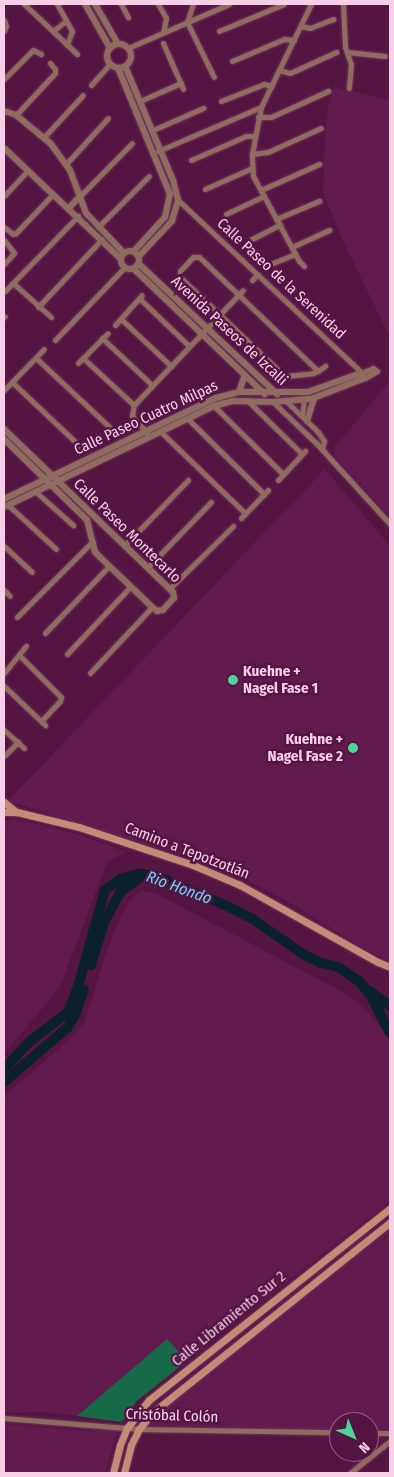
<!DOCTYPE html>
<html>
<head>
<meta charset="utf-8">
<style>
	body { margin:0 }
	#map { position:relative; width:394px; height:1477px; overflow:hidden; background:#551543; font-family:"Fira Sans Condensed",sans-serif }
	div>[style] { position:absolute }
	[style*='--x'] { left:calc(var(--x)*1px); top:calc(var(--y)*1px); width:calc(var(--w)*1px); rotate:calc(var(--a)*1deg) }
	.built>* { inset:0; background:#631b4f }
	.green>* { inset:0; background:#176a48 }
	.river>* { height:10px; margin:-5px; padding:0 5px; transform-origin:5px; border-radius:5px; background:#0b222a }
	.roads { filter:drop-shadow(0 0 1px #723661) drop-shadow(0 0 1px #723661) }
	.minor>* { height:5px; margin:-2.5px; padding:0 2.5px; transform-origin:2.5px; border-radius:2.5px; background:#906c5f }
	.tertiary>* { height:6px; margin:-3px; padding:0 3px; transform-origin:3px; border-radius:3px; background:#906c5f }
	.tertiary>.ring { margin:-3px; padding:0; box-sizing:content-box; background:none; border:6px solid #906c5f; border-radius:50% }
	.secondary>* { height:7px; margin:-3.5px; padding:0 3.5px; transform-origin:3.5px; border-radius:3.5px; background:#c48c77 }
	.dots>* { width:14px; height:14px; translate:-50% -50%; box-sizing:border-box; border:2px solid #551543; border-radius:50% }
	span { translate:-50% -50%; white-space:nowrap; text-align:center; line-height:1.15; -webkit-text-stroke:5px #551543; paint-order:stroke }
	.street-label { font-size:15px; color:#f7cfe7 }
	.poi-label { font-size:15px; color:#f7cfe7; font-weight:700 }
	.left { translate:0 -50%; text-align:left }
	.right { translate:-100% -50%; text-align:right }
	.water-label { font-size:16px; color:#63d7fb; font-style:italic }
	.frame { position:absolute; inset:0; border:5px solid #f7cfe7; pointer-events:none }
	.north { position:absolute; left:329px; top:1412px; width:50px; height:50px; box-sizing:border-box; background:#551543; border:1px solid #965f85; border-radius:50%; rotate:136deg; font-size:14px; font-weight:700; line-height:20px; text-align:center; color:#f7cfe7 }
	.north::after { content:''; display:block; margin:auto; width:18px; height:22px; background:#4ed399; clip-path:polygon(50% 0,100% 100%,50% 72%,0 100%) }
</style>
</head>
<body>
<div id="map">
	<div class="built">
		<div style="clip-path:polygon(333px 87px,390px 100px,390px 337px,342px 239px,323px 192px,326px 118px)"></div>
		<div style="clip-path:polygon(390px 381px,390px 517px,335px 456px,334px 448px)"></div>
		<div style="clip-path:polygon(325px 469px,390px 546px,390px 962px,355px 943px,301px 909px,215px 863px,201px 861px,8px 801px)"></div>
		<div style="clip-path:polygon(16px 819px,76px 834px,126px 852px,107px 862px,60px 987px,4px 1054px,4px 821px)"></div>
		<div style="clip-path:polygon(141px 891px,157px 894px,341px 991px,363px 1006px,390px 1039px,390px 1201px,187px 1361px,167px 1340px,77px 1416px,46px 1412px,4px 1413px,4px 1096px,69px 1040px,84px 1024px,109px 945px,122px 914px,129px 901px)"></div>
		<div style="clip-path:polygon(390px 1229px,390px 1429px,369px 1430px,369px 1422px,339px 1422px,339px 1430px,148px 1425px,160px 1412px)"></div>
		<div style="clip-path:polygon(4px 1424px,86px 1431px,111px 1430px,116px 1431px,116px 1435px,105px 1473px,4px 1473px)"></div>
	</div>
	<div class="green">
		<div style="clip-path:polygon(167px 1339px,187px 1361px,137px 1401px,122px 1422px,77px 1416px)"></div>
	</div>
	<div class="river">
		<div style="--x:91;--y:965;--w:45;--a:-73.2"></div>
		<div style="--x:104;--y:922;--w:35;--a:-61"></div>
		<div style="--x:121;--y:891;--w:24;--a:-35"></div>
		<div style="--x:371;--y:992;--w:24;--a:36"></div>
		<div style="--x:4;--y:1069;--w:35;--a:-47"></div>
		<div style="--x:28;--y:1043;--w:51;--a:-37.8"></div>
		<div style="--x:68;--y:1012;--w:24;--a:-68"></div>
		<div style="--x:77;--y:990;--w:104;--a:-74.4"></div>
		<div style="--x:105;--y:890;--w:19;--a:-36"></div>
		<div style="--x:120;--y:879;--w:20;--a:-15"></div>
		<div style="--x:139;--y:874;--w:15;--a:4"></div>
		<div style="--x:154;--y:875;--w:79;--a:23"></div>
		<div style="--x:227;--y:906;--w:30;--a:27"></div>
		<div style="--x:254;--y:920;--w:60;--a:34.8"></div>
		<div style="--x:303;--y:954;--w:20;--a:27"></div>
		<div style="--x:321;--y:963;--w:17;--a:13"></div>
		<div style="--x:338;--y:967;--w:25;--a:34"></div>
		<div style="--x:359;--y:981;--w:19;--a:51"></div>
		<div style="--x:371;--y:996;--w:42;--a:62.8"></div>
		<div style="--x:4;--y:1082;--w:84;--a:-40.7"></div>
		<div style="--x:68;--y:1027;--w:16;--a:-60"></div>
		<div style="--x:76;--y:1013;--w:25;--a:-72"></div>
	</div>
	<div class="roads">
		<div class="minor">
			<div style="--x:24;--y:4;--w:73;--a:43.3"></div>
			<div style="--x:57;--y:4;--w:31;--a:61"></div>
			<div style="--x:72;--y:31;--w:15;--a:110"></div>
			<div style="--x:121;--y:4;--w:15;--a:62"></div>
			<div style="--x:158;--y:4;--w:16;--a:60"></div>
			<div style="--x:166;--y:18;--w:15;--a:101"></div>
			<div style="--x:193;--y:4;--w:19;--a:108"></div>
			<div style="--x:187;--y:22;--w:61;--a:63.9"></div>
			<div style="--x:343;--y:4;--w:43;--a:87.3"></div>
			<div style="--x:345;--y:47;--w:18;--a:71"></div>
			<div style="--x:351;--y:64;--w:24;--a:95"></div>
			<div style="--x:4;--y:20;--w:6;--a:72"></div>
			<div style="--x:6;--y:26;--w:5;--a:112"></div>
			<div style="--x:301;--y:26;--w:9;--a:13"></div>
			<div style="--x:310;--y:28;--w:25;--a:-21"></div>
			<div style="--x:53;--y:31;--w:16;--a:-38"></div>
			<div style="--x:219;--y:31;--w:70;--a:-22.6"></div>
			<div style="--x:163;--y:43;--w:50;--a:66.5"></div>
			<div style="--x:128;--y:48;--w:110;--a:-23.5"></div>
			<div style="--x:347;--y:52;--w:38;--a:6"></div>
			<div style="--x:232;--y:61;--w:56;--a:-22.9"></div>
			<div style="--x:284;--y:39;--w:10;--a:6"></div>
			<div style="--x:279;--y:70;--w:11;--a:15"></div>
			<div style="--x:290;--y:73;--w:51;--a:-24.5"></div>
			<div style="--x:4;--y:79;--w:41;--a:-45"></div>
			<div style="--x:33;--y:50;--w:9;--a:27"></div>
			<div style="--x:91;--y:85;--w:28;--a:-48"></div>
			<div style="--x:140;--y:101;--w:45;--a:-23.7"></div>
			<div style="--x:221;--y:101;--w:46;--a:-21.6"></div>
			<div style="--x:264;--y:84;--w:8;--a:14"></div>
			<div style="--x:16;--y:115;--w:57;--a:-47.1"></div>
			<div style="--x:55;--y:73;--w:4;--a:-90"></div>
			<div style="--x:55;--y:69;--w:8;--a:-130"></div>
			<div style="--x:258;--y:117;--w:13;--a:0"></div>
			<div style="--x:271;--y:117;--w:63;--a:-24.5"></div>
			<div style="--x:153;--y:130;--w:55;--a:-23.7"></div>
			<div style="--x:44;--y:137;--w:57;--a:-47.1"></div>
			<div style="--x:158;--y:151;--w:112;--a:-23.1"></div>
			<div style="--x:252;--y:154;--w:16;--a:-7"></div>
			<div style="--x:268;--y:152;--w:58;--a:-24.4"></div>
			<div style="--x:191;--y:160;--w:60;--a:-23.6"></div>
			<div style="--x:246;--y:136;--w:9;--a:0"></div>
			<div style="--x:66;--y:164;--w:62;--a:-47.6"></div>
			<div style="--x:205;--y:189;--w:51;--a:-24.1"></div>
			<div style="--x:261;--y:190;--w:64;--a:-24.1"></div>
			<div style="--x:4;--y:196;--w:35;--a:-47"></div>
			<div style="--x:80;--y:196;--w:74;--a:-45.5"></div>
			<div style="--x:178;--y:200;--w:245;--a:43.2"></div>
			<div style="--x:357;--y:368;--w:13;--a:51"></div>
			<div style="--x:365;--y:378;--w:14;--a:-30"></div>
			<div style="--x:377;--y:371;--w:5;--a:-143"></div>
			<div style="--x:373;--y:368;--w:13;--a:157"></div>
			<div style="--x:226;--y:214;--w:42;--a:-25.3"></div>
			<div style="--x:276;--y:219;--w:47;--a:-22.7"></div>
			<div style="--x:4;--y:227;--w:11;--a:38"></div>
			<div style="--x:13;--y:234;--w:3;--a:-18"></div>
			<div style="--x:16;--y:233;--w:54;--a:-46.5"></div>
			<div style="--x:98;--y:227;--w:72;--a:-45"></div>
			<div style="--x:4;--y:240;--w:16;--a:52"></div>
			<div style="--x:14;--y:253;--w:15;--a:132"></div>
			<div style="--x:250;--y:240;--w:34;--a:-27"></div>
			<div style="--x:292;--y:247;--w:41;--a:-24.7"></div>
			<div style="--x:273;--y:263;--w:24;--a:-22"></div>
			<div style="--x:304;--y:266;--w:7;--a:-135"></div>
			<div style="--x:299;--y:261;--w:97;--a:-118.4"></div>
			<div style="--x:253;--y:176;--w:22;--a:-93"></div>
			<div style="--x:252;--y:154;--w:48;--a:-79.2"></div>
			<div style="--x:261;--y:107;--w:114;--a:-64.1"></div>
			<div style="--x:252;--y:280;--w:8;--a:-45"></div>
			<div style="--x:13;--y:283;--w:51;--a:41.8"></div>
			<div style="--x:5;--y:291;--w:105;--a:-45.8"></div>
			<div style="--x:139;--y:298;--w:69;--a:43.8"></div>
			<div style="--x:38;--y:307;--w:93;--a:-46.7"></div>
			<div style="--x:4;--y:317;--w:1;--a:-45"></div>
			<div style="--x:121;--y:319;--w:69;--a:43.2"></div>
			<div style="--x:115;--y:325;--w:40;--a:-48"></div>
			<div style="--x:102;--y:338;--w:69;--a:43.2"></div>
			<div style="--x:55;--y:340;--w:100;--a:-46.2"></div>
			<div style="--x:36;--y:358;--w:111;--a:43.2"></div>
			<div style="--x:83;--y:358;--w:69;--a:42.7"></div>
			<div style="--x:78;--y:363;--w:42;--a:-45"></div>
			<div style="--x:318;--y:371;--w:165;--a:-136.2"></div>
			<div style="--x:199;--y:257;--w:6;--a:180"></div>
			<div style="--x:193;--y:257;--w:19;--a:133"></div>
			<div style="--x:180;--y:271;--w:6;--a:90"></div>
			<div style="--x:180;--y:277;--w:139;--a:43.5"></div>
			<div style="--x:281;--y:373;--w:6;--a:31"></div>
			<div style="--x:286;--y:376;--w:27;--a:-6"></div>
			<div style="--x:313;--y:373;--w:5;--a:-22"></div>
			<div style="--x:318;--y:371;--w:9;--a:-36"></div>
			<div style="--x:12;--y:382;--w:99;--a:43.4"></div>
			<div style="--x:4;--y:390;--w:57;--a:-45.7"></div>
			<div style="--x:247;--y:400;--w:77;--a:44.5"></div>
			<div style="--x:286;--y:401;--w:45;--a:44.1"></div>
			<div style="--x:318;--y:432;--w:11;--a:56"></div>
			<div style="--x:324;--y:441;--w:8;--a:104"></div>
			<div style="--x:273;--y:402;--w:61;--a:43.7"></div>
			<div style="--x:317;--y:444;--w:108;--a:47.6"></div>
			<div style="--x:214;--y:406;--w:97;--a:44.6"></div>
			<div style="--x:302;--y:416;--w:17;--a:-83"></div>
			<div style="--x:188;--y:419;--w:107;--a:44.6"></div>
			<div style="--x:161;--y:432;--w:117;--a:44"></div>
			<div style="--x:147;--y:433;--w:23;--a:-131"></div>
			<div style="--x:132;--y:416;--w:11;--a:-80"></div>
			<div style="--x:134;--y:405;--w:158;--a:-46.5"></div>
			<div style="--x:278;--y:480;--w:40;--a:-47"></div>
			<div style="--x:36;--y:492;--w:50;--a:41.7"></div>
			<div style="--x:8;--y:505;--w:65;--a:42.5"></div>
			<div style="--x:241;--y:518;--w:39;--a:-46"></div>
			<div style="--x:4;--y:546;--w:38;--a:43"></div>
			<div style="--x:124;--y:546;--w:92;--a:-45.9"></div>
			<div style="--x:147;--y:568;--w:92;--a:-45.9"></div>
			<div style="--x:169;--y:589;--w:90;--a:-44.5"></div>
			<div style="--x:4;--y:590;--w:8;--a:45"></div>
			<div style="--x:17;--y:617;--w:107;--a:-45"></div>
			<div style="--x:45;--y:633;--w:93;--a:-46.3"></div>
			<div style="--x:67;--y:654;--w:93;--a:-46.7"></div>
			<div style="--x:19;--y:655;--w:59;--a:45"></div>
			<div style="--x:61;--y:697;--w:4;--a:104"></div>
			<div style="--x:60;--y:701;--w:26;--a:133"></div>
			<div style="--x:4;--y:673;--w:35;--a:-51"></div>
			<div style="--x:90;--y:673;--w:91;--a:-46.8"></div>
			<div style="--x:4;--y:686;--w:57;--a:43.6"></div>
			<div style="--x:4;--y:730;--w:27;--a:42"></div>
			<div style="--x:4;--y:756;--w:20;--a:-45"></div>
			<div style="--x:4;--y:1418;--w:135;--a:4.7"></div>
			<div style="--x:139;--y:1429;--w:200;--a:0.9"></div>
			<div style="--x:369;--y:1433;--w:21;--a:0"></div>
			<div style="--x:350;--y:1473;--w:51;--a:-38.7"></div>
		</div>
		<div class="tertiary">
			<div style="--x:85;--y:4;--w:51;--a:60.4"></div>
			<div style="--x:95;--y:4;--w:46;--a:60.1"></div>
			<div class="ring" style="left:107px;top:44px;width:18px;height:18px"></div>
			<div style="--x:125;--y:66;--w:124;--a:67.2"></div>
			<div style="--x:173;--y:180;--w:21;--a:76"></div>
			<div style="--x:178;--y:200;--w:22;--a:106"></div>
			<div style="--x:172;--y:221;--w:48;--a:133.3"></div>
			<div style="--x:118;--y:68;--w:136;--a:67.6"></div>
			<div style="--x:170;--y:194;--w:24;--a:102"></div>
			<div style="--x:165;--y:217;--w:46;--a:132.4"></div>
			<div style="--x:4;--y:111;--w:13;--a:18"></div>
			<div style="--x:16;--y:115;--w:45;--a:39.6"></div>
			<div style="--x:51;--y:144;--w:32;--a:54"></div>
			<div style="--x:70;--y:170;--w:46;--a:69.6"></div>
			<div style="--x:86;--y:213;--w:55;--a:46.5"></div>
			<div style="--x:4;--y:148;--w:161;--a:43.5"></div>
			<div style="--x:69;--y:208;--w:16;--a:-47"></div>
			<div class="ring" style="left:121px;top:251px;width:12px;height:12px"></div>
			<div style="--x:139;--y:264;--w:190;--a:43.3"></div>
			<div style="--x:134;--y:269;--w:181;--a:43.7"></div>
			<div style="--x:239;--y:392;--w:18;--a:-71"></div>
			<div style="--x:307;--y:421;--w:24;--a:-73"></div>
			<div style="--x:4;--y:429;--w:235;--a:44"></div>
			<div style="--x:173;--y:592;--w:6;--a:81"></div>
			<div style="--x:174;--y:598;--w:16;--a:133"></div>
			<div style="--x:163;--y:610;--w:6;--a:171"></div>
			<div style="--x:157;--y:611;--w:6;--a:-141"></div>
			<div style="--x:152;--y:607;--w:72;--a:-136.1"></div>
			<div style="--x:100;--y:557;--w:7;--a:-135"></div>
			<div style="--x:95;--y:552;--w:33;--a:-104"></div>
			<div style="--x:87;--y:520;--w:116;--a:-135.7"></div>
			<div style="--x:4;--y:499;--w:235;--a:-25.5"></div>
			<div style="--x:216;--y:398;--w:24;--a:-15"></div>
			<div style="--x:239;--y:392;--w:69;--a:0"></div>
			<div style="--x:308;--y:392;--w:56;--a:-19.7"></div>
			<div style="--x:4;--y:507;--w:233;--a:-25.7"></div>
			<div style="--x:214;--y:406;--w:20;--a:-15"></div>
			<div style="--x:233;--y:401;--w:40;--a:1.4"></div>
			<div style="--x:273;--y:402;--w:38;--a:-5"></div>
			<div style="--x:311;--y:399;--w:58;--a:-21.3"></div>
		</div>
		<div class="secondary">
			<div style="--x:4;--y:802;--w:16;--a:40"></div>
			<div style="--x:4;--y:812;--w:13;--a:0"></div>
			<div style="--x:17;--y:812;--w:64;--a:13.6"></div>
			<div style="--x:79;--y:827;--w:120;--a:18.4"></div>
			<div style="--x:193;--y:865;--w:51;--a:23.1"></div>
			<div style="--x:240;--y:885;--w:158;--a:29.2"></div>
			<div style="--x:378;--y:962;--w:13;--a:23"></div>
			<div style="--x:113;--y:1473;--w:29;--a:-76"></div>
			<div style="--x:120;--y:1445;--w:18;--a:-68"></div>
			<div style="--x:127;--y:1428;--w:36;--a:-52"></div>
			<div style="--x:149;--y:1400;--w:308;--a:-38.5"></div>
			<div style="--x:124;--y:1473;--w:29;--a:-76"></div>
			<div style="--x:131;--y:1445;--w:18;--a:-63"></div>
			<div style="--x:139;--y:1429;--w:21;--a:-51"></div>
			<div style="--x:152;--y:1413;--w:305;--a:-38.7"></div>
		</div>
	</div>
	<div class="dots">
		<div style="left:233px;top:680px;background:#4ed399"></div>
		<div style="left:353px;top:748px;background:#4ed399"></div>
	</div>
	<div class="street-label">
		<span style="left:281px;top:279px;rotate:43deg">Calle Paseo de la Serenidad</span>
		<span style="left:229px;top:331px;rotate:43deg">Avenida Paseos de Izcalli</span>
		<span style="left:146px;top:418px;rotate:-25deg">Calle Paseo Cuatro Milpas</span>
		<span style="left:127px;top:531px;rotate:44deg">Calle Paseo Montecarlo</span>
		<span style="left:187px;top:851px;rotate:21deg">Camino a Tepotzotlán</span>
		<span style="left:229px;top:1319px;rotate:-39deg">Calle Libramiento Sur 2</span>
		<span style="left:172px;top:1416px;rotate:2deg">Cristóbal Colón</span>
	</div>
	<div class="poi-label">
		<span class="left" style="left:243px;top:680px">Kuehne +<br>Nagel Fase 1</span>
		<span class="right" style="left:343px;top:748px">Kuehne +<br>Nagel Fase 2</span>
	</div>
	<div class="water-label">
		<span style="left:179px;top:888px;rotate:20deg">Rio Hondo</span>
	</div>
	<div class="frame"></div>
	<div class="north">N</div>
</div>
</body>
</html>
